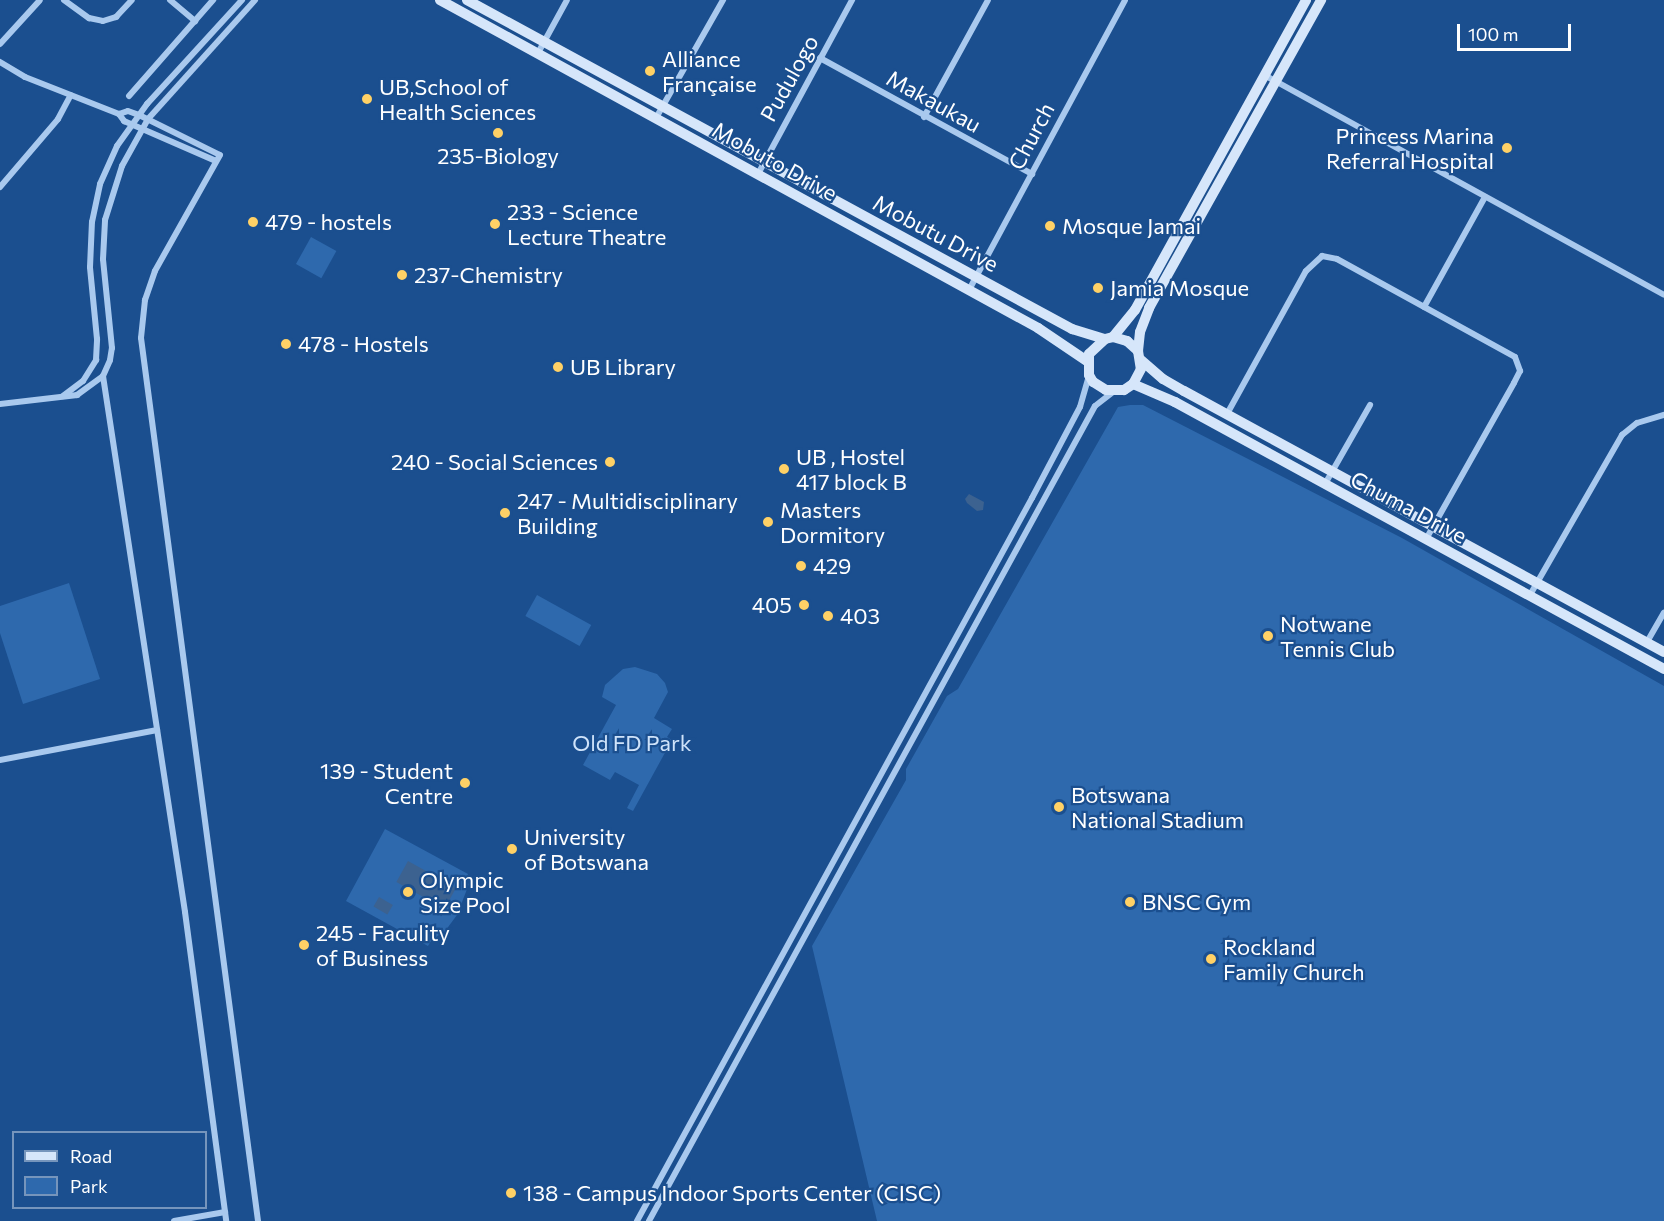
<!DOCTYPE html>
<html>
<head>
<meta charset="utf-8">
<style>
	body { margin:0 }
	#map { position:relative; width:1664px; height:1221px; overflow:hidden; background:#1b4f8f; font-family:Commissioner,sans-serif }
	div>[style] { position:absolute }
	[style*='--x'] { left:calc(var(--x)*1px); top:calc(var(--y)*1px); width:calc(var(--w)*1px); rotate:calc(var(--a)*1deg) }
	.green>* { inset:0; background:#2e69ad; transform-origin:0 0 }
	.water>* { inset:0; background:#3c6290; transform-origin:0 0 }
	.minor>* { height:6px; margin:-3px; padding:0 3px; transform-origin:3px; border-radius:3px; background:#a9c9ee }
	.secondary>* { height:10px; margin:-5px; padding:0 5px; transform-origin:5px; border-radius:5px; background:#d6e6fa }
	.dots>* { width:16px; height:16px; translate:-50% -50%; box-sizing:border-box; border:3px solid #1b4f8f; border-radius:50% }
	span { translate:-50% -50%; white-space:nowrap; text-align:center; line-height:1.15; -webkit-text-stroke:4.5px #1b4f8f; paint-order:stroke }
	.poi-label { font-size:22px; color:#fff }
	.left { translate:0 -50%; text-align:left }
	.right { translate:-100% -50%; text-align:right }
	.street-label { font-size:22px; color:#fff }
	.park-label { font-size:22px; color:#cfe3fa }
	.legend { position:absolute; left:12px; top:1131px; width:195px; height:78px; box-sizing:border-box; background:#1b4f8f; border:2px solid #7695bc; margin:0; padding:8px 10px; list-style:none; font-size:18px; color:#fff }
	.legend li { display:flex; align-items:center; gap:12px; height:30px }
	.legend b { width:30px; border:2px solid #7695bc }
	.scale { position:absolute; left:1457px; top:24px; width:114px; height:27px; box-sizing:border-box; border:3px solid #fff; border-top:0; padding-left:8px; font-size:18px; line-height:21px; white-space:nowrap; color:#fff; -webkit-text-stroke:4px #1b4f8f; paint-order:stroke }
</style>
</head>
<body>
<div id="map">
	<div class="green">
		<div style="left:311px;top:237px;width:29px;height:31px;rotate:29deg"></div>
		<div style="clip-path:polygon(1130px 405px,1143px 405px,1402px 538px,1664px 686px,1664px 1221px,877px 1221px,812px 946px,906px 780px,906px 769px,947px 696px,958px 689px,1118px 407px)"></div>
		<div style="clip-path:polygon(69px 583px,100px 679px,23px 704px,0 633px,0 606px)"></div>
		<div style="left:537px;top:595px;width:62px;height:24px;rotate:29deg"></div>
		<div style="clip-path:polygon(635px 667px,657px 674px,665px 683px,668px 692px,654px 718px,672px 729px,667px 737px,672px 740px,633px 811px,627px 808px,639px 785px,615px 772px,610px 780px,583px 765px,616px 705px,602px 697px,605px 685px,623px 669px)"></div>
		<div style="clip-path:polygon(385px 829px,468px 874px,465px 881px,469px 884px,457px 915px,437px 942px,432px 939px,428px 946px,346px 901px)"></div>
	</div>
	<div class="water">
		<div style="clip-path:polygon(969px 494px,984px 502px,983px 510px,977px 511px,967px 503px,965px 499px)"></div>
		<div style="left:408px;top:861px;width:55px;height:24px;rotate:29deg"></div>
		<div style="left:379px;top:897px;width:16px;height:11px;rotate:30deg"></div>
	</div>
	<div class="minor">
		<div style="--x:64;--y:0;--w:31;--a:36"></div>
		<div style="--x:89;--y:18;--w:14;--a:12"></div>
		<div style="--x:103;--y:21;--w:14;--a:-17"></div>
		<div style="--x:116;--y:17;--w:23;--a:-47"></div>
		<div style="--x:170;--y:0;--w:33;--a:40"></div>
		<div style="--x:0;--y:44;--w:59;--a:-47.7"></div>
		<div style="--x:538;--y:53;--w:60;--a:-61.3"></div>
		<div style="--x:820;--y:58;--w:242;--a:28.7"></div>
		<div style="--x:0;--y:62;--w:29;--a:31"></div>
		<div style="--x:25;--y:77;--w:101;--a:21.5"></div>
		<div style="--x:119;--y:114;--w:9;--a:54"></div>
		<div style="--x:124;--y:121;--w:100;--a:23.5"></div>
		<div style="--x:1266;--y:76;--w:454;--a:28.8"></div>
		<div style="--x:129;--y:96;--w:128;--a:-48.8"></div>
		<div style="--x:119;--y:114;--w:9;--a:-18"></div>
		<div style="--x:128;--y:111;--w:12;--a:20"></div>
		<div style="--x:139;--y:115;--w:90;--a:26.3"></div>
		<div style="--x:220;--y:155;--w:133;--a:119.3"></div>
		<div style="--x:155;--y:271;--w:31;--a:109"></div>
		<div style="--x:145;--y:300;--w:38;--a:96"></div>
		<div style="--x:141;--y:338;--w:891;--a:82.45"></div>
		<div style="--x:924;--y:117;--w:133;--a:-61.3"></div>
		<div style="--x:656;--y:118;--w:136;--a:-60.4"></div>
		<div style="--x:758;--y:174;--w:198;--a:-61.6"></div>
		<div style="--x:0;--y:187;--w:89;--a:-49.5"></div>
		<div style="--x:58;--y:119;--w:27;--a:-62"></div>
		<div style="--x:969;--y:290;--w:329;--a:-61.7"></div>
		<div style="--x:1424;--y:307;--w:126;--a:-61"></div>
		<div style="--x:103;--y:376;--w:542;--a:81.3"></div>
		<div style="--x:185;--y:912;--w:312;--a:82.4"></div>
		<div style="--x:63;--y:396;--w:25;--a:-37"></div>
		<div style="--x:83;--y:381;--w:25;--a:-58"></div>
		<div style="--x:96;--y:360;--w:21;--a:-87"></div>
		<div style="--x:97;--y:339;--w:72;--a:-95.6"></div>
		<div style="--x:90;--y:267;--w:45;--a:-87.5"></div>
		<div style="--x:92;--y:222;--w:39;--a:-78"></div>
		<div style="--x:100;--y:184;--w:42;--a:-65.9"></div>
		<div style="--x:117;--y:146;--w:52;--a:-54.5"></div>
		<div style="--x:147;--y:104;--w:141;--a:-47.6"></div>
		<div style="--x:0;--y:404;--w:78;--a:-6.7"></div>
		<div style="--x:77;--y:395;--w:32;--a:-36"></div>
		<div style="--x:103;--y:376;--w:17;--a:-66"></div>
		<div style="--x:110;--y:360;--w:12;--a:-81"></div>
		<div style="--x:112;--y:348;--w:89;--a:-95.8"></div>
		<div style="--x:103;--y:259;--w:39;--a:-87"></div>
		<div style="--x:105;--y:220;--w:57;--a:-72.5"></div>
		<div style="--x:122;--y:166;--w:54;--a:-61"></div>
		<div style="--x:148;--y:119;--w:160;--a:-48"></div>
		<div style="--x:1227;--y:414;--w:163;--a:-61.1"></div>
		<div style="--x:1306;--y:271;--w:22;--a:-43"></div>
		<div style="--x:1322;--y:256;--w:15;--a:11"></div>
		<div style="--x:1337;--y:259;--w:203;--a:28.8"></div>
		<div style="--x:1515;--y:357;--w:15;--a:70"></div>
		<div style="--x:1520;--y:371;--w:13;--a:117"></div>
		<div style="--x:1514;--y:383;--w:179;--a:119.4"></div>
		<div style="--x:1325;--y:484;--w:91;--a:-60.3"></div>
		<div style="--x:1530;--y:595;--w:185;--a:-60.1"></div>
		<div style="--x:1622;--y:435;--w:19;--a:-39"></div>
		<div style="--x:1637;--y:423;--w:28;--a:-17"></div>
		<div style="--x:1647;--y:642;--w:34;--a:-60"></div>
		<div style="--x:0;--y:760;--w:160;--a:-10.8"></div>
		<div style="--x:174;--y:1221;--w:52;--a:-10"></div>
		<div style="--x:637;--y:1221;--w:824;--a:-61.35"></div>
		<div style="--x:1032;--y:498;--w:103;--a:-62.2"></div>
		<div style="--x:1080;--y:407;--w:32;--a:-74"></div>
		<div style="--x:649;--y:1221;--w:929;--a:-61.31"></div>
		<div style="--x:1095;--y:406;--w:23;--a:-38"></div>
	</div>
	<div class="secondary">
		<div style="--x:440;--y:0;--w:682;--a:28.74"></div>
		<div style="--x:1038;--y:328;--w:59;--a:34"></div>
		<div style="--x:467;--y:0;--w:689;--a:28.54"></div>
		<div style="--x:1072;--y:329;--w:34;--a:17"></div>
		<div style="--x:1105;--y:339;--w:8;--a:-14"></div>
		<div style="--x:1113;--y:337;--w:15;--a:16"></div>
		<div style="--x:1127;--y:341;--w:15;--a:42"></div>
		<div style="--x:1138;--y:351;--w:18;--a:81"></div>
		<div style="--x:1141;--y:369;--w:17;--a:118"></div>
		<div style="--x:1133;--y:384;--w:11;--a:146"></div>
		<div style="--x:1124;--y:390;--w:18;--a:180"></div>
		<div style="--x:1106;--y:390;--w:15;--a:-148"></div>
		<div style="--x:1093;--y:382;--w:8;--a:-120"></div>
		<div style="--x:1089;--y:375;--w:21;--a:-90"></div>
		<div style="--x:1089;--y:354;--w:22;--a:-43"></div>
		<div style="--x:1113;--y:337;--w:35;--a:-51"></div>
		<div style="--x:1135;--y:310;--w:354;--a:-61.1"></div>
		<div style="--x:1138;--y:351;--w:19;--a:-84"></div>
		<div style="--x:1140;--y:332;--w:26;--a:-69"></div>
		<div style="--x:1149;--y:308;--w:353;--a:-60.8"></div>
		<div style="--x:1141;--y:360;--w:29;--a:41"></div>
		<div style="--x:1163;--y:379;--w:24;--a:30"></div>
		<div style="--x:1184;--y:391;--w:546;--a:28.54"></div>
		<div style="--x:1133;--y:384;--w:46;--a:23.2"></div>
		<div style="--x:1175;--y:402;--w:557;--a:28.64"></div>
	</div>
	<div class="dots">
		<div style="left:650px;top:71px;background:#ffd166"></div>
		<div style="left:367px;top:99px;background:#ffd166"></div>
		<div style="left:498px;top:133px;background:#ffd166"></div>
		<div style="left:1507px;top:148px;background:#ffd166"></div>
		<div style="left:253px;top:222px;background:#ffd166"></div>
		<div style="left:495px;top:224px;background:#ffd166"></div>
		<div style="left:1050px;top:226px;background:#ffd166"></div>
		<div style="left:402px;top:275px;background:#ffd166"></div>
		<div style="left:1098px;top:288px;background:#ffd166"></div>
		<div style="left:286px;top:344px;background:#ffd166"></div>
		<div style="left:558px;top:367px;background:#ffd166"></div>
		<div style="left:610px;top:462px;background:#ffd166"></div>
		<div style="left:784px;top:469px;background:#ffd166"></div>
		<div style="left:505px;top:513px;background:#ffd166"></div>
		<div style="left:768px;top:522px;background:#ffd166"></div>
		<div style="left:801px;top:566px;background:#ffd166"></div>
		<div style="left:804px;top:605px;background:#ffd166"></div>
		<div style="left:828px;top:616px;background:#ffd166"></div>
		<div style="left:1268px;top:636px;background:#ffd166"></div>
		<div style="left:465px;top:783px;background:#ffd166"></div>
		<div style="left:1059px;top:807px;background:#ffd166"></div>
		<div style="left:512px;top:849px;background:#ffd166"></div>
		<div style="left:408px;top:892px;background:#ffd166"></div>
		<div style="left:1130px;top:902px;background:#ffd166"></div>
		<div style="left:304px;top:945px;background:#ffd166"></div>
		<div style="left:1211px;top:959px;background:#ffd166"></div>
		<div style="left:511px;top:1193px;background:#ffd166"></div>
	</div>
	<div class="poi-label">
		<span class="left" style="left:662px;top:71px">Alliance<br>Française</span>
		<span class="left" style="left:379px;top:99px">UB,School of<br>Health Sciences</span>
		<span class="right" style="left:1494px;top:148px">Princess Marina<br>Referral Hospital</span>
		<span style="left:498px;top:156px">235-Biology</span>
		<span class="left" style="left:507px;top:224px">233 - Science<br>Lecture Theatre</span>
		<span class="left" style="left:265px;top:222px">479 - hostels</span>
		<span class="left" style="left:1062px;top:226px">Mosque Jamai</span>
		<span class="left" style="left:414px;top:275px">237-Chemistry</span>
		<span class="left" style="left:1110px;top:288px">Jamia Mosque</span>
		<span class="left" style="left:298px;top:344px">478 - Hostels</span>
		<span class="left" style="left:570px;top:367px">UB Library</span>
		<span class="left" style="left:796px;top:469px">UB , Hostel<br>417 block B</span>
		<span class="right" style="left:598px;top:462px">240 - Social Sciences</span>
		<span class="left" style="left:517px;top:513px">247 - Multidisciplinary<br>Building</span>
		<span class="left" style="left:780px;top:522px">Masters<br>Dormitory</span>
		<span class="left" style="left:813px;top:566px">429</span>
		<span class="right" style="left:792px;top:605px">405</span>
		<span class="left" style="left:840px;top:616px">403</span>
		<span class="left" style="left:1280px;top:636px">Notwane<br>Tennis Club</span>
		<span class="right" style="left:453px;top:783px">139 - Student<br>Centre</span>
		<span class="left" style="left:1071px;top:807px">Botswana<br>National Stadium</span>
		<span class="left" style="left:524px;top:849px">University<br>of Botswana</span>
		<span class="left" style="left:420px;top:892px">Olympic<br>Size Pool</span>
		<span class="left" style="left:1142px;top:902px">BNSC Gym</span>
		<span class="left" style="left:316px;top:945px">245 - Faculity<br>of Business</span>
		<span class="left" style="left:1223px;top:959px">Rockland<br>Family Church</span>
		<span class="left" style="left:523px;top:1193px">138 - Campus Indoor Sports Center (CISC)</span>
	</div>
	<div class="street-label">
		<span style="left:789px;top:78px;rotate:-61deg">Pudulogo</span>
		<span style="left:934px;top:101px;rotate:29deg">Makaukau</span>
		<span style="left:1031px;top:136px;rotate:-62deg">Church</span>
		<span style="left:775px;top:161px;rotate:29deg">Mobuto Drive</span>
		<span style="left:936px;top:233px;rotate:28deg">Mobutu Drive</span>
		<span style="left:1409px;top:507px;rotate:28deg">Chuma Drive</span>
	</div>
	<div class="park-label">
		<span style="left:632px;top:743px">Old FD Park</span>
	</div>
	<ul class="legend">
	<li><b style="height:8px;background:#d6e6fa"></b>Road</li>
	<li><b style="height:16px;background:#2e69ad"></b>Park</li>
	</ul>
	<div class="scale">100 m</div>
</div>
</body>
</html>
